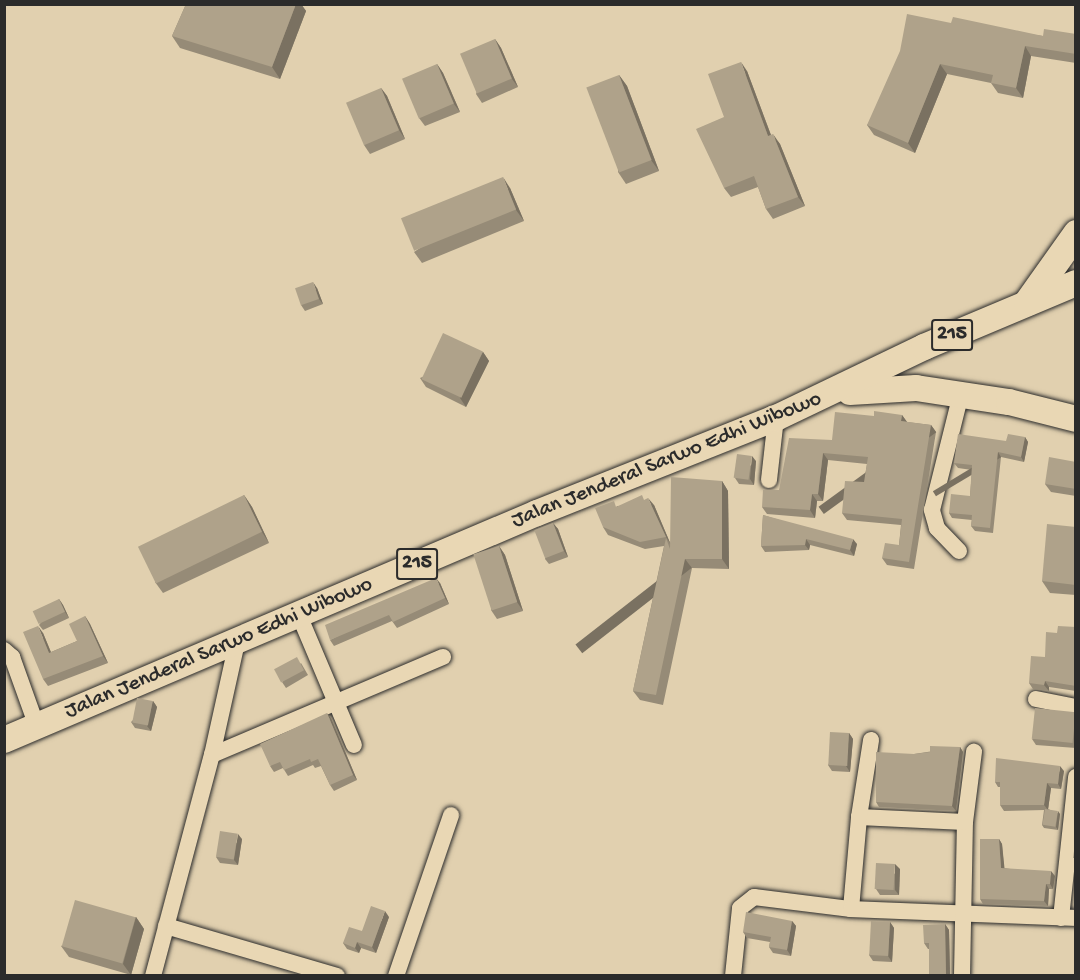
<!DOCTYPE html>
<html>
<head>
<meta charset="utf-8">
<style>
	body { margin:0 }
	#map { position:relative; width:1080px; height:980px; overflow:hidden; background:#e1d0af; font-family:"Gochi Hand",sans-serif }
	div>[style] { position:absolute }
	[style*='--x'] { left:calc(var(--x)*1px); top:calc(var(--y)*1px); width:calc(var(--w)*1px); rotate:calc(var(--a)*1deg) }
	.roads { filter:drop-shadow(0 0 2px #2b2b2b) drop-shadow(0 0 2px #2b2b2b) }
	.minor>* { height:16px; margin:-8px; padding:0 8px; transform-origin:8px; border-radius:8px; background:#e9d7b4 }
	.primary>* { height:26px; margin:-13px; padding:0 13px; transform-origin:13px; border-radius:13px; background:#e9d7b4 }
	.trunk>* { height:27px; margin:-13.5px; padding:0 13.5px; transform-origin:13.5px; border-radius:13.5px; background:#e9d7b4 }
	.wall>* { inset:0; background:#968b77 }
	.shaded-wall>* { inset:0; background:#7a7161; transform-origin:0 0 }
	.building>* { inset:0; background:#afa28a; transform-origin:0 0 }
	span { translate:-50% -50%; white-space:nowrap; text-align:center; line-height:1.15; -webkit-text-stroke:4.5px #e9d7b4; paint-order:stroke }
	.shield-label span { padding:2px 4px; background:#e9d7b4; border:2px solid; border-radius:4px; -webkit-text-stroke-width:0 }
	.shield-label { font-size:21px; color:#2b2b2b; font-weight:700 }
	.street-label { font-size:22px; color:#2b2b2b }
	.frame { position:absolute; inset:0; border:6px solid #2b2b2b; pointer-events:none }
</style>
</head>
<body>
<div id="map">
	<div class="roads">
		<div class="minor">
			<div style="--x:769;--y:480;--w:62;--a:-83.6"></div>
			<div style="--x:959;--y:551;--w:32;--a:-134"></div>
			<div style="--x:937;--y:528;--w:19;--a:-106"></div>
			<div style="--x:932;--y:510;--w:120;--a:-76"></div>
			<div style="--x:299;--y:615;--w:141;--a:67.1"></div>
			<div style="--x:4;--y:650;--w:11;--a:41"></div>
			<div style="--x:12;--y:657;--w:74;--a:70.3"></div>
			<div style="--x:1036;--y:699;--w:41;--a:11.3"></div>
			<div style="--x:212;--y:755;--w:251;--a:-23"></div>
			<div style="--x:859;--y:817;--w:106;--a:2.7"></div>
			<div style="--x:851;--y:909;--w:92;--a:-85"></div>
			<div style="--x:859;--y:817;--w:78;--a:-81.1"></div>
			<div style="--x:1061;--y:918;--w:142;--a:-83.9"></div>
			<div style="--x:166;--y:926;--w:178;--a:16.3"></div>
			<div style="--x:153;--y:976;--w:229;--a:-75.1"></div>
			<div style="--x:212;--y:755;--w:116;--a:-77.5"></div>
			<div style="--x:396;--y:976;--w:170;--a:-71.1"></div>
			<div style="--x:733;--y:976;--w:68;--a:-84.1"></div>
			<div style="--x:740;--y:908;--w:18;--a:-38"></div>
			<div style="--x:754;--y:897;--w:98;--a:7.1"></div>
			<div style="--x:851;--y:909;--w:225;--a:2.3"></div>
			<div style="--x:962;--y:976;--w:154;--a:-88.9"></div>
			<div style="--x:965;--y:822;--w:71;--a:-82.7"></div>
		</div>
		<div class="primary">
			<div style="--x:850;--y:392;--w:66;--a:-3.5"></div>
			<div style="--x:916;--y:388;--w:94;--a:8.6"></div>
			<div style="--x:1009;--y:402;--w:69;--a:14.2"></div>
			<div style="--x:4;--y:740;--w:579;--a:-23.07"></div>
			<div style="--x:537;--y:513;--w:257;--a:-21.7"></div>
			<div style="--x:776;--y:418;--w:164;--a:-25.6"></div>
			<div style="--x:924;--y:347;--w:165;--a:-22.8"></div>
		</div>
		<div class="trunk">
			<div style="--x:1027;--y:302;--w:85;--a:-54.6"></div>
		</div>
	</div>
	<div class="wall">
		<div style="clip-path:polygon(186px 4px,301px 4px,306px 11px,280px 79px,180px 48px,172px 36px)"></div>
		<div style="clip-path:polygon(951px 23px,1043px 36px,1076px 34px,1076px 63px,1031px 56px,1023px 98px,998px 93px,991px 83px,947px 74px,915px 153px,874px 135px,867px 125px)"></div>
		<div style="clip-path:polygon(495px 39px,501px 48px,518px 87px,482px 103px,476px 94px)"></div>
		<div style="clip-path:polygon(437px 64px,443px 73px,460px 112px,425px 126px,419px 118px)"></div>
		<div style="clip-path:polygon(747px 71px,771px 135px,780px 144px,805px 206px,773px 219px,766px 209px,758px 187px,731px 197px,724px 188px,724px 117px)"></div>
		<div style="clip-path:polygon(619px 75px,627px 86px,659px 171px,626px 184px,618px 172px)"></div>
		<div style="clip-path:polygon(381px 88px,387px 96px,405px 139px,370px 154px,364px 145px)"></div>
		<div style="clip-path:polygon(510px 188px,524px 221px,422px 263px,414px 252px)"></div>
		<div style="clip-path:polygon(317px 288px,323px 304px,305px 311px,301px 305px)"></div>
		<div style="clip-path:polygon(483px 352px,489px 361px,466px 407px,426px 387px,420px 378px)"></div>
		<div style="clip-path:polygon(902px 415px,907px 422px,931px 425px,936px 432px,914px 569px,887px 565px,882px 558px,899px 545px,901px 525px,847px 520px,842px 513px,864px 482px,867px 464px,828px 460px,823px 501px,817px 501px,815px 518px,767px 514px,762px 507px,832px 440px,874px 416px)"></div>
		<div style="clip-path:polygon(1025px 437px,1028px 442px,1024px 462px,1001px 457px,993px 533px,975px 531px,971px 526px,972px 520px,952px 518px,949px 513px,970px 496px,972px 470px,958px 468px,954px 463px)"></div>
		<div style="clip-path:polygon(756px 461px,754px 485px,739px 484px,735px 478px)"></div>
		<div style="clip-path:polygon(1076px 462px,1076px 496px,1051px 492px,1045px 484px)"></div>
		<div style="clip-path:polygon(722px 481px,728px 491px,729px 569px,692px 568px,663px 705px,640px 700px,633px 691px,664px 546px,645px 549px,608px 535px,603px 527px,617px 506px,654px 505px,670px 543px)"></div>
		<div style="clip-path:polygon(244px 495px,252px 507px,269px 543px,163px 593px,155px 582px)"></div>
		<div style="clip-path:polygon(763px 515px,857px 544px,854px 556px,810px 545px,809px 550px,765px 552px,761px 546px)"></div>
		<div style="clip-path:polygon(553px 523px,558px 529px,568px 557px,549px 564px,545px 559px)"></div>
		<div style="clip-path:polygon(1076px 527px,1076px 595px,1050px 593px,1042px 581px)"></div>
		<div style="clip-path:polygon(499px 546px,505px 555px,523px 611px,497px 619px,491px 610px)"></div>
		<div style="clip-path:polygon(440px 583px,449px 604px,397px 628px,392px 621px,334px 646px,330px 640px)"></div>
		<div style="clip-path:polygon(59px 599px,63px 605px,69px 618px,43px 630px,39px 625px)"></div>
		<div style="clip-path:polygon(85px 616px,90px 624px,108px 663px,48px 686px,43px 679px,43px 633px,51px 652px,77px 641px)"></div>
		<div style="clip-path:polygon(1076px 627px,1076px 691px,1049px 687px,1049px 691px,1033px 689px,1029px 683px,1045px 657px,1057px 633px)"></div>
		<div style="clip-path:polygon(301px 663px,308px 675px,286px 688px,282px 682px)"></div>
		<div style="clip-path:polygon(153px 701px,157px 707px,151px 731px,135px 728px,131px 722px)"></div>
		<div style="clip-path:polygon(1076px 712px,1076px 748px,1036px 745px,1032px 739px)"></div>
		<div style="clip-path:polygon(331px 718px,357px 780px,334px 791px,330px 785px,321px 766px,315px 768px,313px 765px,288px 776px,283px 768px,274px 772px,270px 766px)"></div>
		<div style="clip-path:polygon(849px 733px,853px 739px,850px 772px,832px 771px,828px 765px)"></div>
		<div style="clip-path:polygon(960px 747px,963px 752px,956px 811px,879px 807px,876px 802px,914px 754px)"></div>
		<div style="clip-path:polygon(1064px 771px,1061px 789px,1051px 788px,1048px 809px,1060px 814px,1058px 830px,1044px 828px,1042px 825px,1044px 810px,1004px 811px,1000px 805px,1000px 787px,998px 787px,995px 782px)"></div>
		<div style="clip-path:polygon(242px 839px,238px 865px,220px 863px,216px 857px)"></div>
		<div style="clip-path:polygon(999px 839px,1002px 844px,1004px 868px,1055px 876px,1053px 889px,1049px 889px,1048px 906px,983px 904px,980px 899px)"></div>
		<div style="clip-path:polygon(900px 869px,899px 895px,880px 895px,876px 889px)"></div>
		<div style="clip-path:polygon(136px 917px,144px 929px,131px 975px,69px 957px,61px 946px)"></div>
		<div style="clip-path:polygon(389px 917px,376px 953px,361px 948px,359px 953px,347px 949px,343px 943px,362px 931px)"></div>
		<div style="clip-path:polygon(792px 921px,796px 926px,791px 956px,773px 953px,769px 947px,770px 942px,747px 938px,743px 932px)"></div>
		<div style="clip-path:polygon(890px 922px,894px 928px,892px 962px,873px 961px,869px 955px)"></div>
		<div style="clip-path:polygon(945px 924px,949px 930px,950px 975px,929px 975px,929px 949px,928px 949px,924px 943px)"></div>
	</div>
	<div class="shaded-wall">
		<div style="clip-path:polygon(296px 4px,301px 4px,306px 11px,280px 79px,272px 67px)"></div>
		<div style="clip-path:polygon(495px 39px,501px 48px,518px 87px,512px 79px)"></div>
		<div style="clip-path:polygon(1025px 46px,1031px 56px,1023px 98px,1016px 88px)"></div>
		<div style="clip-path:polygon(741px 62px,747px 71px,775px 146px,768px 136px)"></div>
		<div style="clip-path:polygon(437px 64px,443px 73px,460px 112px,454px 104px)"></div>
		<div style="clip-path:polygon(940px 64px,947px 74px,915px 153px,908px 143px)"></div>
		<div style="clip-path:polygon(619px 75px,627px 86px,659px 171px,651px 160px)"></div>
		<div style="clip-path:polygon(381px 88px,387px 96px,405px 139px,399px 130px)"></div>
		<div style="clip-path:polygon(773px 134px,780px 144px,805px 206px,798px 197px)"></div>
		<div style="clip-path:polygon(503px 177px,510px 188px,524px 221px,516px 210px)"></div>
		<div style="clip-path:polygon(313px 282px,317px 288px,323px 304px,319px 299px)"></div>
		<div style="clip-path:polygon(483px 352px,489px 361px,466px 407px,460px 398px)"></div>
		<div style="clip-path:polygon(902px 415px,907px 422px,901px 421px)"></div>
		<div style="left:931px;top:425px;width:9px;height:139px;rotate:54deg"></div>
		<div style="clip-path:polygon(1025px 437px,1028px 442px,1024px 462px,1021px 457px)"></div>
		<div style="left:998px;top:452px;width:6px;height:76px;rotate:59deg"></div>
		<div style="clip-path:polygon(823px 453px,828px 460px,823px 501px,818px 494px)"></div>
		<div style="clip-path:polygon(752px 456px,756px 461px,754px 485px,750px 479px)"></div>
		<div style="clip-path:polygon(722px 481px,728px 491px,729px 569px,722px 559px)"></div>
		<div style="clip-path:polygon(812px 494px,817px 501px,815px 518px,810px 510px)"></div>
		<div style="clip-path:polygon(244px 495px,252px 507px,269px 543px,262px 532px)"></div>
		<div style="clip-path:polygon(648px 498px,654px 505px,671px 545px,666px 537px)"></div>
		<div style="clip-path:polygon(553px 523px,558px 529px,568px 557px,564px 551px)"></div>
		<div style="clip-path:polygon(806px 539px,810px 545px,809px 550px,805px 545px)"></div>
		<div style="clip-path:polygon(853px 539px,857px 544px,854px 556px,850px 550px)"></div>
		<div style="clip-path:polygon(499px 546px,505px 555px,523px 611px,517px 602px)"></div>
		<div style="left:685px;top:559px;width:11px;height:139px;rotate:52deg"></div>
		<div style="clip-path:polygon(436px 578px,440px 583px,449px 604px,445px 598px)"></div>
		<div style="clip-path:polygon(59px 599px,63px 605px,69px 618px,65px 612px)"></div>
		<div style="clip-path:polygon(85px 616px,90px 624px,108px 663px,103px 656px)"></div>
		<div style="clip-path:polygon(38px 626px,43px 633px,54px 660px,49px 653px)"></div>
		<div style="clip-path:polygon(1045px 681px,1049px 687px,1049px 691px,1044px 685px)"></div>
		<div style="clip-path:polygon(153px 701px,157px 707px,151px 731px,147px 726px)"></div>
		<div style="clip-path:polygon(327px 713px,331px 718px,357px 780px,353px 775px)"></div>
		<div style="clip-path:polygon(849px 733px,853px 739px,850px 772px,846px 766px)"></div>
		<div style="clip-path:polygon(960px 747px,963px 752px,956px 811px,952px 806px)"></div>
		<div style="clip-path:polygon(1060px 766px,1064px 771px,1061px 789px,1058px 784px)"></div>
		<div style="clip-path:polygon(1047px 783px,1051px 788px,1048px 810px,1044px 805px)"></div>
		<div style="clip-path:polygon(1058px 811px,1060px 814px,1058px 830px,1056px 827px)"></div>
		<div style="clip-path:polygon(238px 834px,242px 839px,238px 865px,234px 860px)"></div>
		<div style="clip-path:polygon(999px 839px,1002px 844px,1005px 873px,1001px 868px)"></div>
		<div style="clip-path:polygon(895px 864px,900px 869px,899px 895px,895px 890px)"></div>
		<div style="clip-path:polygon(1051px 871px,1055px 876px,1053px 889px,1050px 884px)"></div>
		<div style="clip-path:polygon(1046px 884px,1049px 889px,1048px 906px,1044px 901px)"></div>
		<div style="clip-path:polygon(385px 911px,389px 917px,376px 953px,372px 947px)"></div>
		<div style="clip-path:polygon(136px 917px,144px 929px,131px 975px,123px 964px)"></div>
		<div style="clip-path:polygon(792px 921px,796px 926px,791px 956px,787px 950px)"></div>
		<div style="clip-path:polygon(890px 922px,894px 928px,892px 962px,888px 956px)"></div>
		<div style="clip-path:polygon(945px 924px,949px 930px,950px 975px,946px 975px)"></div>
		<div style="clip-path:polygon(357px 942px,361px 948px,359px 953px,355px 948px)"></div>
	</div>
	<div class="building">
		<div style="clip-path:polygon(186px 4px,296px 4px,272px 67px,172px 36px)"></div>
		<div style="clip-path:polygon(907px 14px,951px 23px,953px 17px,1043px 36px,1044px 29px,1076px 34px,1076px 54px,1025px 46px,1016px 88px,991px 83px,993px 75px,940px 64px,908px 143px,867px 125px,900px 51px)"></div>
		<div style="left:495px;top:39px;width:43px;height:38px;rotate:67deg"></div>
		<div style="clip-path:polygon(741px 62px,768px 136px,773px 134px,798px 197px,766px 209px,754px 176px,724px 188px,696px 129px,724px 117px,708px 74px)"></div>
		<div style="left:437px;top:64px;width:43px;height:38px;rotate:67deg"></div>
		<div style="left:619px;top:75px;width:91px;height:35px;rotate:69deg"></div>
		<div style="left:381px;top:88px;width:46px;height:38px;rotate:67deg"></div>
		<div style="left:503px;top:177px;width:35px;height:110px;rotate:68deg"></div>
		<div style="left:313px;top:282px;width:18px;height:19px;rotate:71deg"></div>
		<div style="left:443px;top:333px;width:44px;height:51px;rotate:25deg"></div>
		<div style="clip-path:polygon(874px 411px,902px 415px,901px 421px,931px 425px,909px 562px,882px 558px,885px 543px,899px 545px,902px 519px,842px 513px,845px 481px,864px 482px,868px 457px,823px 453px,818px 494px,812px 494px,810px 510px,762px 507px,763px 490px,779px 490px,789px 438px,832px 440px,835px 412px,874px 416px)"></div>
		<div style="clip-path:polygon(958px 434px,1006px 441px,1008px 434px,1025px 437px,1021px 457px,998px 452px,990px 528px,971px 526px,972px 515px,949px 513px,951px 494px,970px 496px,972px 465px,954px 463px)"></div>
		<div style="left:737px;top:454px;width:15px;height:24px;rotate:8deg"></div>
		<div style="clip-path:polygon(1049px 457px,1076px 462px,1076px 489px,1045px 484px)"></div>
		<div style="clip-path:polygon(671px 477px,722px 481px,722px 559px,685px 559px,656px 695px,633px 691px,666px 538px,670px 549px)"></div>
		<div style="left:244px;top:495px;width:41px;height:118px;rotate:64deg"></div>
		<div style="clip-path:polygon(642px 495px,644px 500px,648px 498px,666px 537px,640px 542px,603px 527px,595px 508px,614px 501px,616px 507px)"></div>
		<div style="clip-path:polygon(763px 515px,853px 539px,850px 550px,806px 539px,805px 545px,761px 546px)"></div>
		<div style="left:553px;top:523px;width:30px;height:20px;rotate:69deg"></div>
		<div style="clip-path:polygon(1047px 524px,1076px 527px,1076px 585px,1042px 581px)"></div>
		<div style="left:499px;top:546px;width:59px;height:27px;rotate:72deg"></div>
		<div style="clip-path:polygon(436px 578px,445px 598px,393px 622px,389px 615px,330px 640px,325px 625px)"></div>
		<div style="left:59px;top:599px;width:14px;height:29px;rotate:65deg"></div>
		<div style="clip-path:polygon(85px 616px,103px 656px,43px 679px,23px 632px,38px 626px,49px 653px,77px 641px,69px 624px)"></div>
		<div style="clip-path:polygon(1058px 626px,1076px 627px,1076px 686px,1045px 681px,1044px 685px,1029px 683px,1031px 656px,1045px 657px,1046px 632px,1057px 633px)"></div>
		<div style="left:297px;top:657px;width:15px;height:26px;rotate:62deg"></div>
		<div style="left:137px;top:698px;width:16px;height:25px;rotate:11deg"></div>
		<div style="left:1035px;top:708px;width:41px;height:31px;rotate:6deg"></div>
		<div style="clip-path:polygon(327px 713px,353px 775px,330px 785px,318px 759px,311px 762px,310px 759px,284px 770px,280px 762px,270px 766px,260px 744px)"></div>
		<div style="left:830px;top:732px;width:19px;height:33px;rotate:3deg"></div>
		<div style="clip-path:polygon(930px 746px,960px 747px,952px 806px,876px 802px,876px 752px,914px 754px,930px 752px)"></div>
		<div style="clip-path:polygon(996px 758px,1060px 766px,1058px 784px,1047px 783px,1044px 805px,1000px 805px,1000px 782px,995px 782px)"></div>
		<div style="left:1045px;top:809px;width:13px;height:16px;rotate:9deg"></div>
		<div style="left:220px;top:831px;width:18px;height:26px;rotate:9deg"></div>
		<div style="clip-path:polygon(1076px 837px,1076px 858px,1073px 858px)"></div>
		<div style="clip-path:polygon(980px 839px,999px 839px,1001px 868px,1051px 871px,1050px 884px,1046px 884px,1044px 901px,980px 899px)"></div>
		<div style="left:876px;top:863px;width:19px;height:26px;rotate:3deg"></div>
		<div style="left:75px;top:900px;width:63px;height:48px;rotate:16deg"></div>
		<div style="clip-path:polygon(371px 906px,385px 911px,372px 947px,357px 942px,355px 948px,343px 943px,349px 927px,362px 931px)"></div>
		<div style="clip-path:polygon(746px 912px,792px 921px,787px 950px,769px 947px,771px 937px,743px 932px)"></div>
		<div style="left:871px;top:921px;width:19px;height:34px;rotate:3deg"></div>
		<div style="clip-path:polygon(945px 924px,946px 975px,929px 975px,929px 943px,924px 943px,923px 925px)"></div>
	</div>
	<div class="shield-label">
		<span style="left:952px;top:335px">215</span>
		<span style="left:417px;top:564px">215</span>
	</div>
	<div class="street-label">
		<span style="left:667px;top:461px;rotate:-22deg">Jalan Jenderal Sarwo Edhi Wibowo</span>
		<span style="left:219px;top:649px;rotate:-23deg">Jalan Jenderal Sarwo Edhi Wibowo</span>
	</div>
	<div class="frame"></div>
</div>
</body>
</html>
